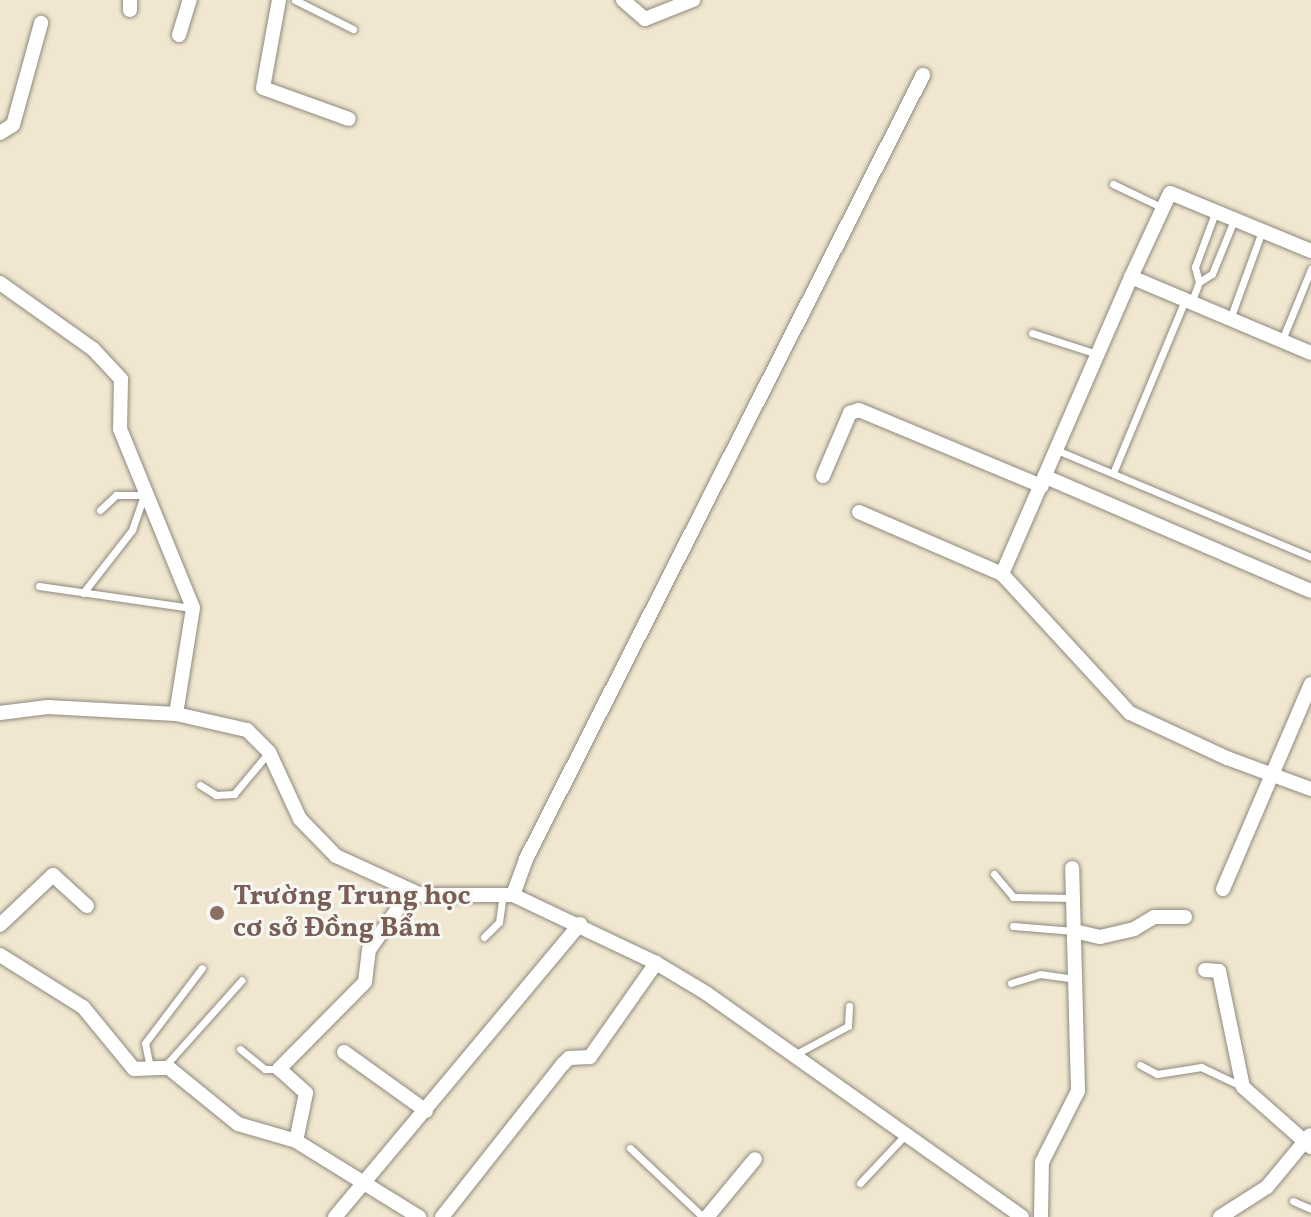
<!DOCTYPE html>
<html>
<head>
<meta charset="utf-8">
<style>
	body { margin:0 }
	#map { position:relative; width:1311px; height:1217px; overflow:hidden; background:#f1e7d0; font-family:Vollkorn,serif }
	div>[style] { position:absolute }
	[style*='--x'] { left:calc(var(--x)*1px); top:calc(var(--y)*1px); width:calc(var(--w)*1px); rotate:calc(var(--a)*1deg) }
	.roads { filter:drop-shadow(0 0 2px #8e897e) drop-shadow(0 0 2px #8e897e) }
	.service>* { height:7px; margin:-3.5px; padding:0 3.5px; transform-origin:3.5px; border-radius:3.5px; background:#fff }
	.minor>* { height:14px; margin:-7px; padding:0 7px; transform-origin:7px; border-radius:7px; background:#fff }
	.dots>* { width:22px; height:22px; translate:-50% -50%; box-sizing:border-box; border:4px solid #f6f6f2; border-radius:50% }
	span { translate:-50% -50%; white-space:nowrap; text-align:center; line-height:1.15; -webkit-text-stroke:6px #f6f6f2; paint-order:stroke }
	.education-label { font-size:28px; color:#785e54; font-weight:700 }
	.left { translate:0 -50%; text-align:left }
</style>
</head>
<body>
<div id="map">
	<div class="roads">
		<div class="service">
			<div style="--x:295;--y:0;--w:65;--a:26.6"></div>
			<div style="--x:1113;--y:184;--w:53;--a:25.6"></div>
			<div style="--x:1199;--y:282;--w:16;--a:-105"></div>
			<div style="--x:1195;--y:267;--w:58;--a:-69.7"></div>
			<div style="--x:1191;--y:303;--w:22;--a:-69"></div>
			<div style="--x:1199;--y:282;--w:15;--a:-32"></div>
			<div style="--x:1212;--y:274;--w:58;--a:-67.8"></div>
			<div style="--x:1230;--y:319;--w:94;--a:-70"></div>
			<div style="--x:1032;--y:333;--w:68;--a:17.9"></div>
			<div style="--x:1282;--y:340;--w:77;--a:-67.8"></div>
			<div style="--x:1059;--y:451;--w:273;--a:22.8"></div>
			<div style="--x:1113;--y:473;--w:187;--a:-67.4"></div>
			<div style="--x:100;--y:510;--w:22;--a:-43"></div>
			<div style="--x:116;--y:495;--w:28;--a:0"></div>
			<div style="--x:39;--y:586;--w:154;--a:8.2"></div>
			<div style="--x:83;--y:593;--w:80;--a:-52.1"></div>
			<div style="--x:132;--y:530;--w:37;--a:-71"></div>
			<div style="--x:200;--y:785;--w:19;--a:32"></div>
			<div style="--x:216;--y:795;--w:18;--a:-3"></div>
			<div style="--x:234;--y:794;--w:55;--a:-50.2"></div>
			<div style="--x:994;--y:874;--w:30;--a:50"></div>
			<div style="--x:1013;--y:897;--w:60;--a:1"></div>
			<div style="--x:1013;--y:926;--w:61;--a:4.7"></div>
			<div style="--x:484;--y:937;--w:21;--a:-45"></div>
			<div style="--x:499;--y:922;--w:28;--a:-82"></div>
			<div style="--x:1011;--y:983;--w:30;--a:-17"></div>
			<div style="--x:1040;--y:974;--w:35;--a:8"></div>
			<div style="--x:240;--y:1049;--w:32;--a:39"></div>
			<div style="--x:265;--y:1069;--w:14;--a:0"></div>
			<div style="--x:796;--y:1054;--w:59;--a:-28.3"></div>
			<div style="--x:848;--y:1026;--w:20;--a:-87"></div>
			<div style="--x:1140;--y:1065;--w:19;--a:28"></div>
			<div style="--x:1157;--y:1074;--w:45;--a:-9"></div>
			<div style="--x:1201;--y:1067;--w:44;--a:25.4"></div>
			<div style="--x:165;--y:1066;--w:115;--a:-48.2"></div>
			<div style="--x:150;--y:1068;--w:25;--a:-101"></div>
			<div style="--x:145;--y:1043;--w:94;--a:-52.8"></div>
			<div style="--x:630;--y:1148;--w:100;--a:43.4"></div>
			<div style="--x:860;--y:1183;--w:66;--a:-46.8"></div>
			<div style="--x:1293;--y:1201;--w:20;--a:24"></div>
		</div>
		<div class="minor">
			<div style="--x:279;--y:0;--w:89;--a:100.3"></div>
			<div style="--x:263;--y:88;--w:91;--a:19.8"></div>
			<div style="--x:623;--y:0;--w:29;--a:41"></div>
			<div style="--x:645;--y:19;--w:52;--a:-21.6"></div>
			<div style="--x:130;--y:10;--w:10;--a:-90"></div>
			<div style="--x:179;--y:35;--w:37;--a:-73"></div>
			<div style="--x:0;--y:133;--w:15;--a:-32"></div>
			<div style="--x:13;--y:125;--w:106;--a:-74.6"></div>
			<div style="--x:1311;--y:251;--w:152;--a:-157.6"></div>
			<div style="--x:1170;--y:193;--w:93;--a:114.9"></div>
			<div style="--x:1131;--y:277;--w:195;--a:22.9"></div>
			<div style="--x:0;--y:283;--w:114;--a:35.4"></div>
			<div style="--x:93;--y:349;--w:41;--a:47"></div>
			<div style="--x:121;--y:379;--w:50;--a:91.1"></div>
			<div style="--x:120;--y:429;--w:193;--a:67.8"></div>
			<div style="--x:193;--y:608;--w:107;--a:99.1"></div>
			<div style="--x:823;--y:476;--w:69;--a:-66.8"></div>
			<div style="--x:850;--y:413;--w:9;--a:-18"></div>
			<div style="--x:859;--y:410;--w:198;--a:22.6"></div>
			<div style="--x:1046;--y:477;--w:288;--a:23.3"></div>
			<div style="--x:859;--y:512;--w:156;--a:23.4"></div>
			<div style="--x:1002;--y:574;--w:189;--a:47.4"></div>
			<div style="--x:1130;--y:713;--w:107;--a:24.9"></div>
			<div style="--x:1227;--y:758;--w:90;--a:20.3"></div>
			<div style="--x:1002;--y:574;--w:324;--a:-66.5"></div>
			<div style="--x:0;--y:713;--w:48;--a:-7.1"></div>
			<div style="--x:48;--y:707;--w:128;--a:3.1"></div>
			<div style="--x:176;--y:714;--w:73;--a:12.7"></div>
			<div style="--x:247;--y:730;--w:31;--a:45"></div>
			<div style="--x:269;--y:752;--w:74;--a:65.2"></div>
			<div style="--x:300;--y:819;--w:52;--a:45.8"></div>
			<div style="--x:336;--y:856;--w:94;--a:24.6"></div>
			<div style="--x:421;--y:895;--w:92;--a:0"></div>
			<div style="--x:513;--y:895;--w:158;--a:25.4"></div>
			<div style="--x:656;--y:963;--w:58;--a:31"></div>
			<div style="--x:706;--y:993;--w:387;--a:35.3"></div>
			<div style="--x:1223;--y:889;--w:223;--a:-66.8"></div>
			<div style="--x:513;--y:895;--w:38;--a:-70"></div>
			<div style="--x:526;--y:859;--w:879;--a:-63.14"></div>
			<div style="--x:0;--y:925;--w:73;--a:-43.3"></div>
			<div style="--x:53;--y:875;--w:46;--a:42.4"></div>
			<div style="--x:1074;--y:931;--w:27;--a:13"></div>
			<div style="--x:1100;--y:937;--w:35;--a:-13"></div>
			<div style="--x:1134;--y:929;--w:23;--a:-31"></div>
			<div style="--x:1154;--y:917;--w:31;--a:0"></div>
			<div style="--x:0;--y:955;--w:98;--a:32.1"></div>
			<div style="--x:83;--y:1007;--w:80;--a:50.6"></div>
			<div style="--x:134;--y:1069;--w:35;--a:-2"></div>
			<div style="--x:169;--y:1068;--w:89;--a:39.1"></div>
			<div style="--x:238;--y:1124;--w:60;--a:16.3"></div>
			<div style="--x:296;--y:1141;--w:145;--a:31.7"></div>
			<div style="--x:1205;--y:970;--w:14;--a:4"></div>
			<div style="--x:1219;--y:971;--w:118;--a:78.3"></div>
			<div style="--x:1243;--y:1087;--w:91;--a:41.4"></div>
			<div style="--x:344;--y:1052;--w:101;--a:35.7"></div>
			<div style="--x:296;--y:1141;--w:49;--a:-78.2"></div>
			<div style="--x:306;--y:1093;--w:36;--a:-138"></div>
			<div style="--x:279;--y:1069;--w:122;--a:-45.3"></div>
			<div style="--x:365;--y:982;--w:32;--a:-83"></div>
			<div style="--x:369;--y:950;--w:72;--a:-55.2"></div>
			<div style="--x:335;--y:1217;--w:382;--a:-50.1"></div>
			<div style="--x:442;--y:1217;--w:195;--a:-51.7"></div>
			<div style="--x:563;--y:1064;--w:8;--a:-45"></div>
			<div style="--x:569;--y:1058;--w:21;--a:-3"></div>
			<div style="--x:590;--y:1057;--w:115;--a:-54.9"></div>
			<div style="--x:707;--y:1217;--w:75;--a:-50.4"></div>
			<div style="--x:1041;--y:1217;--w:55;--a:-89"></div>
			<div style="--x:1042;--y:1162;--w:80;--a:-63.1"></div>
			<div style="--x:1078;--y:1091;--w:223;--a:-91.5"></div>
			<div style="--x:1220;--y:1217;--w:56;--a:-32.6"></div>
			<div style="--x:1267;--y:1187;--w:67;--a:-50.4"></div>
		</div>
	</div>
	<div class="dots">
		<div style="left:217px;top:913px;background:#8d6e63"></div>
	</div>
	<div class="education-label">
		<span class="left" style="left:233px;top:913px">Trường Trung học<br>cơ sở Đồng Bẩm</span>
	</div>
</div>
</body>
</html>
